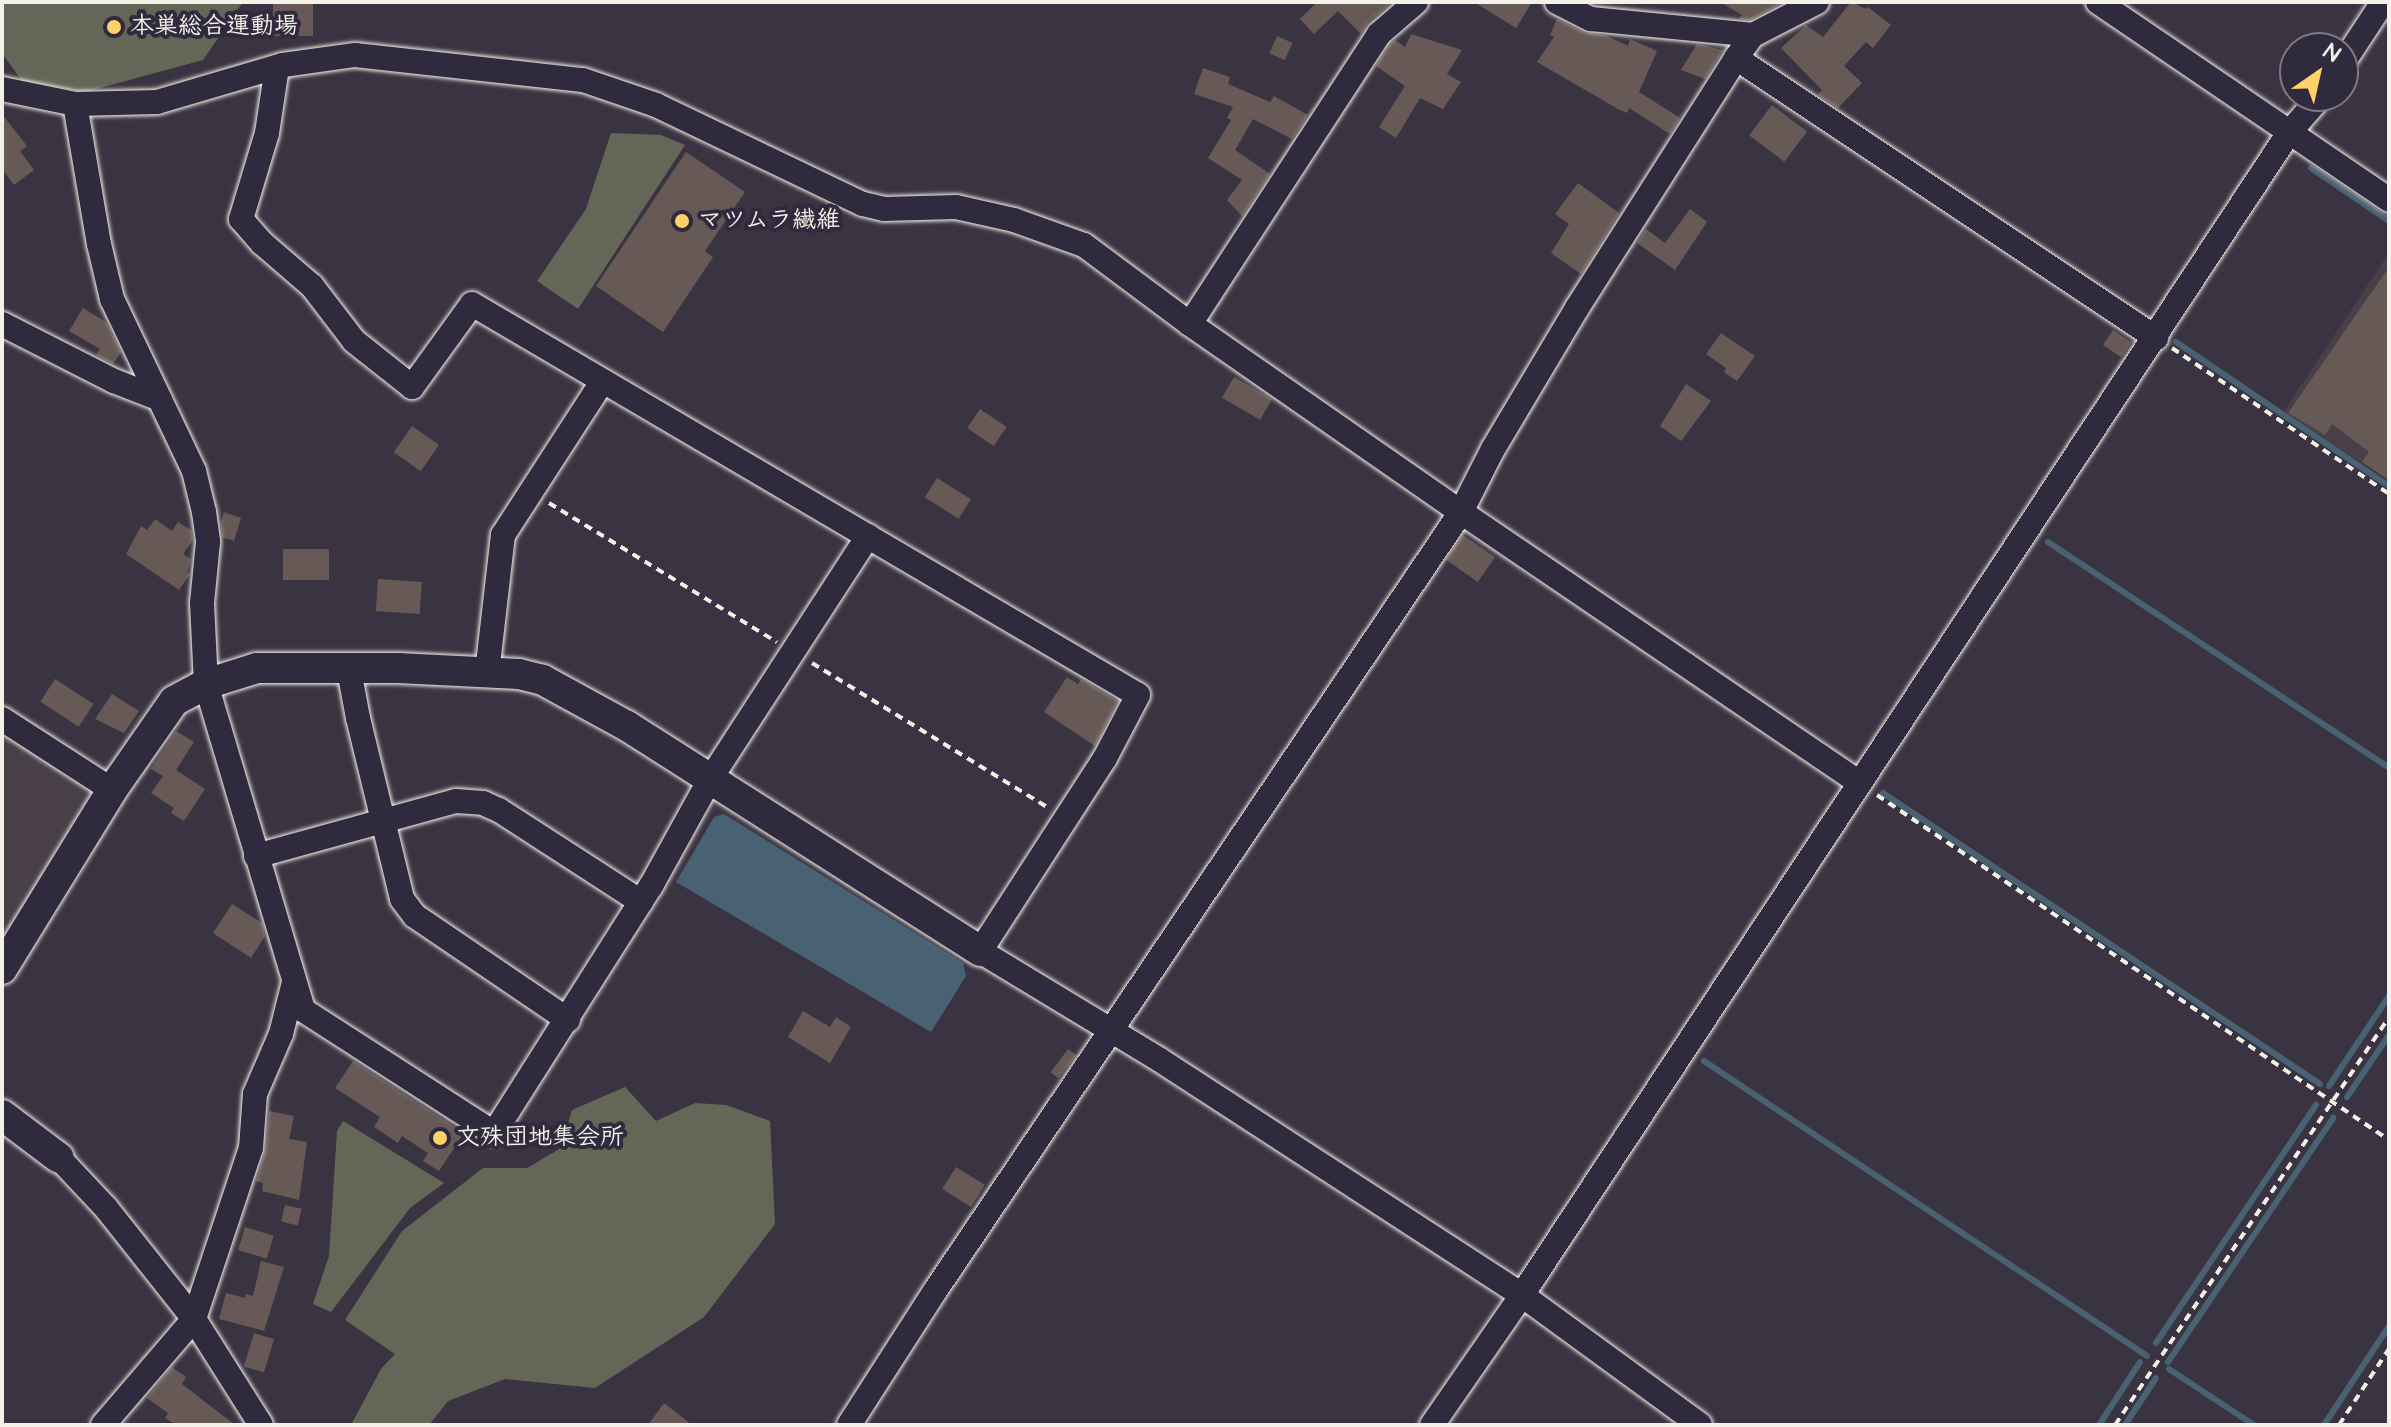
<!DOCTYPE html>
<html>
<head>
<meta charset="utf-8">
<style>
	body { margin:0 }
	#map { position:relative; width:2391px; height:1427px; overflow:hidden; background:#3a3442; font-family:"Architects Daughter","Klee One",sans-serif }
	div>[style] { position:absolute }
	[style*='--x'] { left:calc(var(--x)*1px); top:calc(var(--y)*1px); width:calc(var(--w)*1px); rotate:calc(var(--a)*1deg) }
	.built>* { inset:0; background:#483f48 }
	.green>* { inset:0; background:#646758 }
	.water>* { inset:0; background:#496273 }
	.stream>* { height:6px; margin:-3px; padding:0 3px; transform-origin:3px; border-radius:3px; background:#496273 }
	.building>* { inset:0; background:#675a56; transform-origin:0 0 }
	.path>* { height:4px; margin-top:-2px; transform-origin:0; background:repeating-linear-gradient(90deg,#f4f1e8 0 8px,transparent 0 14px) }
	.roads { filter:drop-shadow(0 0 2px #f4f1e8) drop-shadow(0 0 2px #f4f1e8) }
	.minor>* { height:24px; margin:-12px; padding:0 12px; transform-origin:12px; border-radius:12px; background:#2f2a3d }
	.tertiary>* { height:30px; margin:-15px; padding:0 15px; transform-origin:15px; border-radius:15px; background:#2f2a3d }
	.dots>* { width:22px; height:22px; translate:-50% -50%; box-sizing:border-box; border:4px solid #2f2a3d; border-radius:50% }
	span { translate:-50% -50%; white-space:nowrap; text-align:center; line-height:1.15; -webkit-text-stroke:8px #2f2a3d; paint-order:stroke }
	.poi-label { font-size:24px; color:#f4f1e8; font-weight:700 }
	.left { translate:0 -50%; text-align:left }
	.frame { position:absolute; inset:0; border:4px solid #f4f1e8; pointer-events:none }
	.north { position:absolute; left:2279px; top:32px; width:80px; height:80px; box-sizing:border-box; background:#2f2a3d; border:2px solid #7e7a81; border-radius:50%; rotate:34deg; font-size:22px; font-weight:700; line-height:32px; text-align:center; color:#f4f1e8 }
	.north::after { content:''; display:block; margin:auto; width:28px; height:36px; background:#ffd166; clip-path:polygon(50% 0,100% 100%,50% 72%,0 100%) }
</style>
</head>
<body>
<div id="map">
	<div class="built">
		<div style="clip-path:polygon(2389px 253px,2389px 481px,2284px 411px)"></div>
		<div style="clip-path:polygon(2px 728px,103px 791px,2px 948px)"></div>
	</div>
	<div class="green">
		<div style="clip-path:polygon(2px 2px,243px 2px,203px 60px,85px 92px,22px 81px,2px 53px)"></div>
		<div style="clip-path:polygon(611px 133px,661px 135px,685px 145px,578px 309px,537px 281px,586px 209px)"></div>
		<div style="clip-path:polygon(625px 1087px,656px 1121px,695px 1103px,726px 1105px,770px 1121px,775px 1224px,704px 1317px,595px 1388px,505px 1379px,448px 1401px,429px 1425px,351px 1425px,381px 1369px,395px 1354px,345px 1320px,402px 1231px,483px 1168px,527px 1168px,561px 1148px,572px 1110px)"></div>
		<div style="clip-path:polygon(343px 1121px,444px 1183px,410px 1208px,331px 1312px,313px 1304px,329px 1256px,337px 1131px)"></div>
	</div>
	<div class="water">
		<div style="clip-path:polygon(724px 814px,963px 963px,966px 976px,931px 1032px,676px 882px,714px 817px)"></div>
	</div>
	<div class="stream">
		<div style="--x:2311;--y:168;--w:94;--a:34.2"></div>
		<div style="--x:2176;--y:342;--w:257;--a:34.1"></div>
		<div style="--x:2048;--y:542;--w:409;--a:33.5"></div>
		<div style="--x:1883;--y:793;--w:525;--a:33.66"></div>
		<div style="--x:1704;--y:1061;--w:532;--a:33.66"></div>
		<div style="--x:2329;--y:1086;--w:108;--a:-56.3"></div>
		<div style="--x:2347;--y:1097;--w:75;--a:-55.9"></div>
		<div style="--x:2156;--y:1343;--w:287;--a:-56.1"></div>
		<div style="--x:2168;--y:1362;--w:295;--a:-55.9"></div>
		<div style="--x:2169;--y:1369;--w:102;--a:33.4"></div>
		<div style="--x:2099;--y:1425;--w:75;--a:-56.9"></div>
		<div style="--x:2125;--y:1425;--w:56;--a:-56.6"></div>
		<div style="--x:2324;--y:1425;--w:118;--a:-56.7"></div>
	</div>
	<div class="building">
		<div style="left:273px;top:2px;width:40px;height:34px"></div>
		<div style="clip-path:polygon(1317px 2px,1393px 2px,1368px 22px,1361px 34px,1338px 11px,1314px 34px,1300px 19px)"></div>
		<div style="clip-path:polygon(1474px 2px,1532px 2px,1516px 28px)"></div>
		<div style="clip-path:polygon(1720px 2px,1784px 2px,1750px 20px,1739px 19px,1742px 15px)"></div>
		<div style="clip-path:polygon(1851px 2px,1866px 9px,1868px 7px,1891px 25px,1873px 48px,1866px 42px,1844px 66px,1862px 83px,1838px 108px,1818px 95px,1822px 90px,1781px 48px,1806px 25px,1823px 37px)"></div>
		<div style="clip-path:polygon(1557px 19px,1585px 33px,1605px 35px,1628px 46px,1630px 39px,1657px 51px,1639px 92px,1680px 118px,1670px 134px,1629px 108px,1627px 113px,1618px 109px,1537px 62px,1554px 37px,1550px 35px)"></div>
		<div style="clip-path:polygon(1411px 34px,1462px 50px,1447px 74px,1461px 82px,1443px 109px,1420px 98px,1396px 138px,1379px 127px,1405px 86px,1376px 66px,1390px 44px,1395px 40px,1405px 47px)"></div>
		<div style="left:1277px;top:36px;width:17px;height:19px;rotate:24deg"></div>
		<div style="clip-path:polygon(1697px 44px,1723px 50px,1705px 79px,1681px 70px)"></div>
		<div style="clip-path:polygon(1203px 68px,1230px 77px,1228px 84px,1270px 102px,1274px 96px,1308px 115px,1292px 139px,1253px 119px,1235px 150px,1270px 174px,1242px 216px,1227px 200px,1242px 180px,1208px 158px,1231px 120px,1227px 118px,1233px 107px,1194px 94px)"></div>
		<div style="left:1772px;top:105px;width:44px;height:38px;rotate:37deg"></div>
		<div style="clip-path:polygon(2px 114px,27px 146px,20px 151px,34px 170px,14px 185px,2px 169px)"></div>
		<div style="clip-path:polygon(686px 152px,745px 192px,705px 251px,713px 257px,663px 332px,596px 286px)"></div>
		<div style="clip-path:polygon(1578px 183px,1619px 213px,1581px 274px,1551px 253px,1569px 224px,1555px 214px)"></div>
		<div style="clip-path:polygon(1690px 209px,1707px 222px,1675px 270px,1637px 243px,1646px 229px,1665px 243px)"></div>
		<div style="clip-path:polygon(2389px 267px,2389px 480px,2362px 462px,2369px 452px,2332px 424px,2325px 435px,2288px 413px)"></div>
		<div style="clip-path:polygon(83px 308px,106px 322px,121px 352px,113px 364px,96px 355px,100px 349px,69px 331px)"></div>
		<div style="left:2113px;top:330px;width:22px;height:18px;rotate:34deg"></div>
		<div style="clip-path:polygon(1721px 333px,1755px 356px,1737px 381px,1724px 372px,1726px 368px,1706px 354px)"></div>
		<div style="left:1234px;top:377px;width:44px;height:24px;rotate:30deg"></div>
		<div style="clip-path:polygon(1686px 384px,1711px 401px,1681px 441px,1660px 426px)"></div>
		<div style="left:980px;top:409px;width:32px;height:23px;rotate:34deg"></div>
		<div style="left:412px;top:426px;width:33px;height:32px;rotate:35deg"></div>
		<div style="left:937px;top:478px;width:40px;height:23px;rotate:32deg"></div>
		<div style="clip-path:polygon(224px 512px,241px 518px,234px 541px,222px 537px,221px 522px)"></div>
		<div style="clip-path:polygon(155px 519px,172px 531px,178px 522px,191px 530px,193px 540px,183px 554px,191px 559px,187px 572px,190px 574px,179px 590px,126px 554px,141px 526px,147px 530px)"></div>
		<div style="left:1463px;top:535px;width:39px;height:30px;rotate:35deg"></div>
		<div style="left:283px;top:549px;width:46px;height:31px"></div>
		<div style="left:378px;top:579px;width:44px;height:32px;rotate:4deg"></div>
		<div style="clip-path:polygon(1067px 677px,1078px 684px,1081px 679px,1118px 701px,1095px 746px,1044px 712px)"></div>
		<div style="left:55px;top:679px;width:46px;height:27px;rotate:33deg"></div>
		<div style="clip-path:polygon(112px 694px,139px 711px,124px 733px,95px 719px)"></div>
		<div style="clip-path:polygon(176px 731px,194px 742px,176px 770px,205px 789px,184px 821px,171px 813px,174px 808px,151px 793px,163px 776px,151px 769px)"></div>
		<div style="clip-path:polygon(232px 904px,262px 923px,265px 936px,251px 958px,213px 933px)"></div>
		<div style="clip-path:polygon(803px 1011px,830px 1027px,836px 1017px,851px 1027px,830px 1063px,788px 1037px)"></div>
		<div style="left:1068px;top:1049px;width:10px;height:29px;rotate:37deg"></div>
		<div style="clip-path:polygon(353px 1061px,464px 1133px,439px 1171px,423px 1161px,428px 1153px,402px 1136px,398px 1143px,374px 1127px,380px 1117px,335px 1088px)"></div>
		<div style="clip-path:polygon(269px 1111px,294px 1116px,289px 1139px,307px 1142px,299px 1200px,262px 1191px,263px 1183px,256px 1181px,266px 1149px)"></div>
		<div style="left:956px;top:1167px;width:34px;height:26px;rotate:32deg"></div>
		<div style="left:285px;top:1205px;width:17px;height:17px;rotate:13deg"></div>
		<div style="left:245px;top:1227px;width:30px;height:24px;rotate:17deg"></div>
		<div style="clip-path:polygon(261px 1261px,284px 1267px,264px 1331px,219px 1319px,226px 1293px,245px 1298px,246px 1294px,253px 1296px)"></div>
		<div style="left:254px;top:1333px;width:21px;height:35px;rotate:17deg"></div>
		<div style="clip-path:polygon(172px 1367px,186px 1377px,182px 1384px,235px 1425px,176px 1425px,165px 1418px,168px 1413px,147px 1398px)"></div>
		<div style="clip-path:polygon(664px 1403px,692px 1425px,648px 1425px)"></div>
	</div>
	<div class="path">
		<div style="--x:2172;--y:348;--w:262;--a:33.9"></div>
		<div style="--x:549;--y:503;--w:267;--a:31.4"></div>
		<div style="--x:812;--y:663;--w:279;--a:31.5"></div>
		<div style="--x:1877;--y:795;--w:617;--a:33.97"></div>
		<div style="--x:2115;--y:1425;--w:491;--a:-56.1"></div>
		<div style="--x:2339;--y:1425;--w:91;--a:-56.7"></div>
	</div>
	<div class="roads">
		<div class="minor">
			<div style="--x:1557;--y:2;--w:38;--a:27"></div>
			<div style="--x:1591;--y:19;--w:163;--a:5.6"></div>
			<div style="--x:2098;--y:2;--w:352;--a:34.2"></div>
			<div style="--x:1736;--y:58;--w:505;--a:33.69"></div>
			<div style="--x:2343;--y:63;--w:73;--a:-56.7"></div>
			<div style="--x:277;--y:67;--w:67;--a:98.6"></div>
			<div style="--x:267;--y:133;--w:90;--a:106.8"></div>
			<div style="--x:241;--y:219;--w:32;--a:49"></div>
			<div style="--x:262;--y:243;--w:66;--a:40.7"></div>
			<div style="--x:312;--y:286;--w:69;--a:52.6"></div>
			<div style="--x:354;--y:341;--w:74;--a:38.4"></div>
			<div style="--x:412;--y:387;--w:102;--a:-54.1"></div>
			<div style="--x:472;--y:304;--w:772;--a:30.42"></div>
			<div style="--x:1138;--y:695;--w:71;--a:117.6"></div>
			<div style="--x:1105;--y:758;--w:230;--a:122.9"></div>
			<div style="--x:980;--y:951;--w:210;--a:31.2"></div>
			<div style="--x:1160;--y:1060;--w:432;--a:33"></div>
			<div style="--x:1522;--y:1295;--w:220;--a:36.1"></div>
			<div style="--x:2;--y:89;--w:75;--a:11.6"></div>
			<div style="--x:75;--y:104;--w:82;--a:-1.4"></div>
			<div style="--x:157;--y:102;--w:131;--a:-16.4"></div>
			<div style="--x:283;--y:65;--w:73;--a:-7.9"></div>
			<div style="--x:355;--y:55;--w:229;--a:6.3"></div>
			<div style="--x:583;--y:80;--w:77;--a:18.9"></div>
			<div style="--x:656;--y:105;--w:229;--a:25.6"></div>
			<div style="--x:863;--y:204;--w:22;--a:13"></div>
			<div style="--x:884;--y:209;--w:72;--a:-1.6"></div>
			<div style="--x:956;--y:207;--w:59;--a:12.6"></div>
			<div style="--x:1014;--y:220;--w:74;--a:19.7"></div>
			<div style="--x:1084;--y:245;--w:132;--a:36.7"></div>
			<div style="--x:1190;--y:324;--w:330;--a:34.8"></div>
			<div style="--x:1461;--y:512;--w:481;--a:34.2"></div>
			<div style="--x:75;--y:104;--w:142;--a:80.3"></div>
			<div style="--x:99;--y:244;--w:57;--a:76.7"></div>
			<div style="--x:112;--y:299;--w:191;--a:64.5"></div>
			<div style="--x:194;--y:471;--w:42;--a:76.3"></div>
			<div style="--x:204;--y:512;--w:30;--a:82"></div>
			<div style="--x:208;--y:542;--w:61;--a:95.6"></div>
			<div style="--x:202;--y:603;--w:81;--a:87.2"></div>
			<div style="--x:206;--y:684;--w:340;--a:73.4"></div>
			<div style="--x:303;--y:1010;--w:227;--a:32.8"></div>
			<div style="--x:494;--y:1133;--w:293;--a:-57.6"></div>
			<div style="--x:651;--y:886;--w:120;--a:-61.1"></div>
			<div style="--x:709;--y:781;--w:292;--a:-57"></div>
			<div style="--x:2;--y:324;--w:126;--a:27"></div>
			<div style="--x:114;--y:381;--w:49;--a:21.4"></div>
			<div style="--x:1190;--y:324;--w:346;--a:-56.9"></div>
			<div style="--x:1379;--y:34;--w:49;--a:-40.9"></div>
			<div style="--x:349;--y:670;--w:49;--a:79.4"></div>
			<div style="--x:358;--y:718;--w:186;--a:76.3"></div>
			<div style="--x:402;--y:899;--w:21;--a:53"></div>
			<div style="--x:415;--y:916;--w:185;--a:34.2"></div>
			<div style="--x:487;--y:673;--w:139;--a:-83.4"></div>
			<div style="--x:503;--y:535;--w:182;--a:-57.1"></div>
			<div style="--x:2;--y:719;--w:131;--a:32.8"></div>
			<div style="--x:256;--y:856;--w:207;--a:-15.4"></div>
			<div style="--x:456;--y:801;--w:27;--a:4"></div>
			<div style="--x:483;--y:803;--w:17;--a:24"></div>
			<div style="--x:499;--y:810;--w:169;--a:32.9"></div>
			<div style="--x:59;--y:1158;--w:69;--a:46.8"></div>
			<div style="--x:106;--y:1208;--w:142;--a:51.6"></div>
			<div style="--x:194;--y:1319;--w:125;--a:57.7"></div>
			<div style="--x:103;--y:1425;--w:140;--a:-49.4"></div>
			<div style="--x:194;--y:1319;--w:180;--a:-71.6"></div>
			<div style="--x:251;--y:1148;--w:54;--a:-85.8"></div>
			<div style="--x:255;--y:1094;--w:65;--a:-66.6"></div>
			<div style="--x:281;--y:1034;--w:54;--a:-76"></div>
			<div style="--x:849;--y:1425;--w:159;--a:-57.3"></div>
			<div style="--x:935;--y:1291;--w:940;--a:-55.97"></div>
			<div style="--x:1461;--y:512;--w:71;--a:-63.1"></div>
			<div style="--x:1493;--y:449;--w:164;--a:-59.2"></div>
			<div style="--x:1577;--y:308;--w:296;--a:-57.5"></div>
			<div style="--x:1736;--y:58;--w:29;--a:-54"></div>
			<div style="--x:1753;--y:35;--w:72;--a:-27.3"></div>
			<div style="--x:1432;--y:1425;--w:158;--a:-55.3"></div>
			<div style="--x:1522;--y:1295;--w:1391;--a:-56.58"></div>
			<div style="--x:2288;--y:134;--w:50;--a:-49"></div>
		</div>
		<div class="tertiary">
			<div style="--x:2;--y:969;--w:210;--a:-58.4"></div>
			<div style="--x:112;--y:790;--w:108;--a:-55.1"></div>
			<div style="--x:174;--y:701;--w:36;--a:-28"></div>
			<div style="--x:206;--y:684;--w:53;--a:-17.4"></div>
			<div style="--x:257;--y:668;--w:141;--a:0"></div>
			<div style="--x:398;--y:668;--w:121;--a:2.8"></div>
			<div style="--x:519;--y:674;--w:25;--a:14"></div>
			<div style="--x:543;--y:680;--w:96;--a:28.7"></div>
			<div style="--x:627;--y:726;--w:419;--a:32.5"></div>
			<div style="--x:2;--y:1115;--w:71;--a:37"></div>
		</div>
	</div>
	<div class="dots">
		<div style="left:114px;top:27px;background:#ffd166"></div>
		<div style="left:682px;top:221px;background:#ffd166"></div>
		<div style="left:440px;top:1138px;background:#ffd166"></div>
	</div>
	<div class="poi-label">
		<span class="left" style="left:130px;top:27px">本巣総合運動場</span>
		<span class="left" style="left:698px;top:221px">マツムラ繊維</span>
		<span class="left" style="left:456px;top:1138px">文殊団地集会所</span>
	</div>
	<div class="frame"></div>
	<div class="north">N</div>
</div>
</body>
</html>
